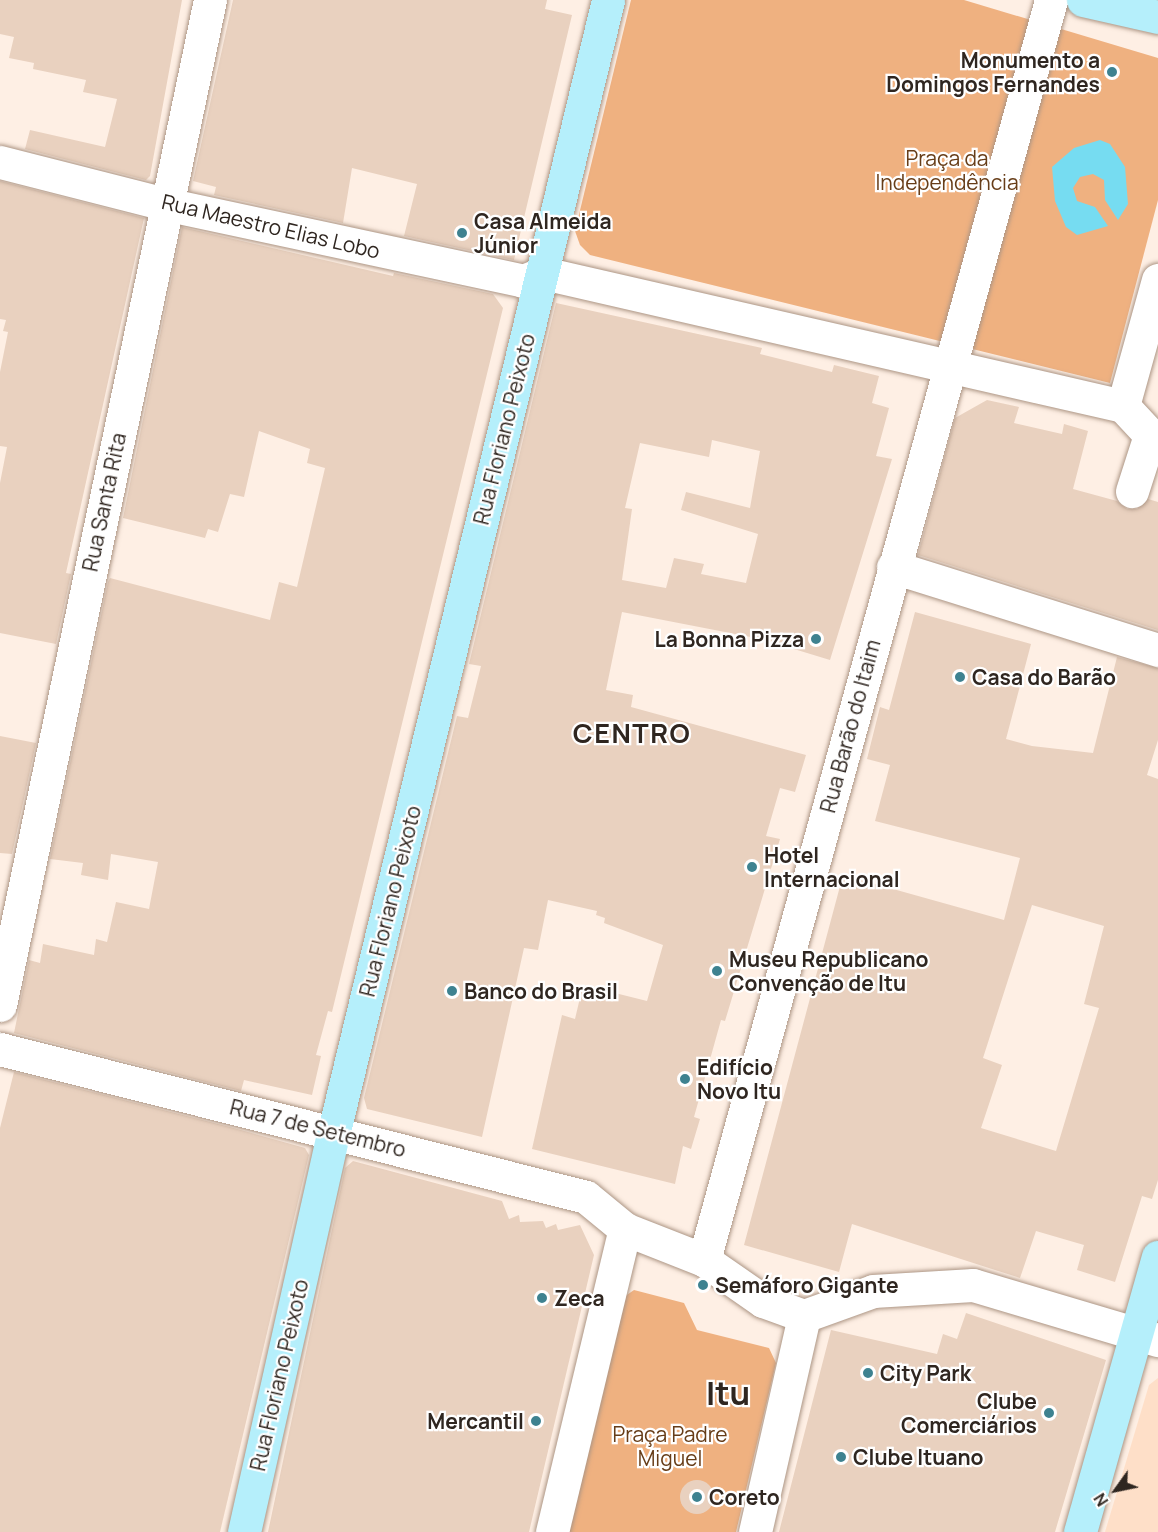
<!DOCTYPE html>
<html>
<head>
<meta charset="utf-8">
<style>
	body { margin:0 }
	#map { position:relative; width:1158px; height:1532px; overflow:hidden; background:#feefe4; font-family:Manrope,sans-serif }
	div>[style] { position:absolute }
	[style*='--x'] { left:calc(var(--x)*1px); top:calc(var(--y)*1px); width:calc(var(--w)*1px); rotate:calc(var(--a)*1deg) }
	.built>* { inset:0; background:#fedfc8 }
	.green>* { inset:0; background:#efb180 }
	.water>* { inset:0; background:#76dcf1 }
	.building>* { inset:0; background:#e9d1bf }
	.round { border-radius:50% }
	.roads { filter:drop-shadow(0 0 2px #ac9584) drop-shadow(0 0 2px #ac9584) }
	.minor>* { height:33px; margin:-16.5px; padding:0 16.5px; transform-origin:16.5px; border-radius:16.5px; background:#fff }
	.major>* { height:33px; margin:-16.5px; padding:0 16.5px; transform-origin:16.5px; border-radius:16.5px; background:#b5effb }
	.dots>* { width:16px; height:16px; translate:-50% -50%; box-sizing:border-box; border:3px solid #fff; border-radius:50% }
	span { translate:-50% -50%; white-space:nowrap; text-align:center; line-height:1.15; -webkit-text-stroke:4.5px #fff; paint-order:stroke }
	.poi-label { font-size:21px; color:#2f2620; font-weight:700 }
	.right { translate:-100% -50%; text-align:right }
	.left { translate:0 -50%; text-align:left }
	.park-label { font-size:21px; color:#673d18 }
	.street-label { font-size:21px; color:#2f2620 }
	.district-label { font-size:27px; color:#2f2620; font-weight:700; letter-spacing:1.5px }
	.town-label { font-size:33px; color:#2f2620; font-weight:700 }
	.north { position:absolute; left:1086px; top:1460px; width:60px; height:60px; -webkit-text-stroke:4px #fff; paint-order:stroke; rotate:237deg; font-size:16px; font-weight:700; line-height:24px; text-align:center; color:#2f2620 }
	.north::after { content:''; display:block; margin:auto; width:21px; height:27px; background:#2f2620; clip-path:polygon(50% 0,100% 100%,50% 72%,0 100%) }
</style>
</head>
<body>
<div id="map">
	<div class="built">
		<div style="clip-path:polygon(1158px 1378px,1158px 1532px,1105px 1532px,1149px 1385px)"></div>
	</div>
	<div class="green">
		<div style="clip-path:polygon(631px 0,964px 0,1158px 58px,1158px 200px,1110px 383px,590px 255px,580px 245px,575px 231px)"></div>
		<div style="clip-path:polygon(634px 1290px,684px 1303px,697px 1330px,769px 1348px,776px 1363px,736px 1532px,563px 1532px,621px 1299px)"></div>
	</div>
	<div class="water">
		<div style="clip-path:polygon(1100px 140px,1110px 144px,1125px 167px,1128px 204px,1118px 220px,1105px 200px,1104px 180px,1093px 174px,1080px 177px,1073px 188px,1077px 201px,1095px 207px,1108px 226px,1077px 235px,1066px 227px,1055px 201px,1052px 167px,1074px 148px)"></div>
	</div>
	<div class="building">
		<div style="clip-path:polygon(0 0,182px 0,150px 176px,146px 180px,25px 149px,30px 130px,105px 147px,117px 99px,83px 92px,86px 80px,33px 69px,34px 63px,9px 58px,14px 37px,0 34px)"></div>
		<div style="clip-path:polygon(233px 0,547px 0,545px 9px,572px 15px,514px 260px,404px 236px,417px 184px,352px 168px,343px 223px,214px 195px,216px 187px,193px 181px)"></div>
		<div style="clip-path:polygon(0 181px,144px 218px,66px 573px,71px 574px,56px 644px,0 633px,0 483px,7px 447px,0 446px,0 372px,8px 332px,3px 331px,6px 320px,0 319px)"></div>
		<div style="clip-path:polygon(182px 227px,393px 276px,394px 273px,493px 294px,503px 308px,332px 1012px,328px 1011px,316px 1055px,321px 1056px,312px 1095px,244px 1080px,241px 1091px,14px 1033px,29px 960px,40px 963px,43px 944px,94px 955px,96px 939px,107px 942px,116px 902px,149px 909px,158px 862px,111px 854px,108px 880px,81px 875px,83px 863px,50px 859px,108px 582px,110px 578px,270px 620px,279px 582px,297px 587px,325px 468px,307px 463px,310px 449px,259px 431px,244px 497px,230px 494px,218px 532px,208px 529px,205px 538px,123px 518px)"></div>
		<div style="clip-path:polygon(evenodd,556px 303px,762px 348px,760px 354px,832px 372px,834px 365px,879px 376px,872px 403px,889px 408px,876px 456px,892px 459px,830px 660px,761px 639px,622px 612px,606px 690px,633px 695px,631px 707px,806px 755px,795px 792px,780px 788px,766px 836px,780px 839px,725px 1021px,721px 1020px,694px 1117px,700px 1119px,691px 1149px,683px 1146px,675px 1184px,532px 1149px,562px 1015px,575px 1019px,583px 985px,647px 1001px,663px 945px,604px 923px,605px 918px,596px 915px,597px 911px,548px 900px,538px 950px,524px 948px,482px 1137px,367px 1109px,364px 1098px,457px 716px,468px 718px,481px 666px,469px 664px,556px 303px,712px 440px,760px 451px,750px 508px,686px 492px,681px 510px,758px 534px,746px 583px,701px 574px,704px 564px,674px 558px,666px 588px,622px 580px,632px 509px,625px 508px,640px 443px,709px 457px,712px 440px)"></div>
		<div style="clip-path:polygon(987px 400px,1019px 407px,1014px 423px,1062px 434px,1064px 424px,1088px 431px,1073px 489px,1117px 501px,1127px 509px,1137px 509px,1148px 499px,1158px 502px,1158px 630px,918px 555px,955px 418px)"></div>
		<div style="clip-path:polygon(evenodd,915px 612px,1031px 644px,1006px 739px,1032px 746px,1093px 753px,1117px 657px,1158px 668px,1158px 740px,1147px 775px,1158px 779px,1158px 1180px,1152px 1199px,1142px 1196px,1115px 1282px,1077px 1270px,1084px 1245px,1036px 1231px,1020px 1278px,852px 1224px,839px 1272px,744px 1245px,843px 875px,1004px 920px,1020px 858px,875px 821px,890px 765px,867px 759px,880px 707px,889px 710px,915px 612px,1032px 905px,1104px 926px,1084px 1004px,1099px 1008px,1056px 1151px,981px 1128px,1002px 1065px,983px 1058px,1032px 905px)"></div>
		<div style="clip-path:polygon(0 736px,36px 743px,12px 854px,0 853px)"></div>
		<div style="clip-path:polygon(14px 1072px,230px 1127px,305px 1148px,309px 1155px,220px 1532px,0 1532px,0 1128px)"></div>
		<div style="clip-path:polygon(353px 1161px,502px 1201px,509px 1219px,519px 1215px,520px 1222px,543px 1221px,546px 1228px,556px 1224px,558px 1230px,580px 1225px,594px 1255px,529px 1532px,268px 1532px,345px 1168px)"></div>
		<div style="clip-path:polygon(966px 1313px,1106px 1360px,1055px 1532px,779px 1532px,831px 1330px,937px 1354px,943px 1334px,957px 1339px)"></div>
		<div class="round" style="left:680px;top:1480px;width:34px;height:34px"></div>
	</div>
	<div class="roads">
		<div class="minor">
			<div style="--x:0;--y:162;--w:170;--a:14.3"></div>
			<div style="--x:165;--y:204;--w:366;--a:12.1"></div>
			<div style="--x:523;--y:281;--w:22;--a:-22"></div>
			<div style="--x:543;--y:273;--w:595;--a:12.92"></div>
			<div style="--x:1123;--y:406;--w:131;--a:-74.5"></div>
			<div style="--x:1123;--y:406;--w:40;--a:47"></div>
			<div style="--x:1150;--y:435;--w:59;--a:107.8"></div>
			<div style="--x:893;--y:567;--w:278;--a:17.4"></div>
			<div style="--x:0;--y:1005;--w:1027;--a:-78.2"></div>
			<div style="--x:0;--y:1049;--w:604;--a:14.17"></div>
			<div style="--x:586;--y:1197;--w:50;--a:39.4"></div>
			<div style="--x:625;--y:1229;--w:85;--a:21.4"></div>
			<div style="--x:704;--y:1260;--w:72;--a:34.8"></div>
			<div style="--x:763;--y:1301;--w:44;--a:20.1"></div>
			<div style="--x:804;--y:1316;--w:73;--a:-19.9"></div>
			<div style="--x:873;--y:1291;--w:100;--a:-3.4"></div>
			<div style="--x:973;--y:1285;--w:193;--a:16.6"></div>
			<div style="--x:704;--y:1260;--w:1307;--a:-74.6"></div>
			<div style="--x:552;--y:1532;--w:312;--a:-76.5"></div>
			<div style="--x:755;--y:1532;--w:221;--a:-77.2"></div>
		</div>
		<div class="major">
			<div style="--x:1083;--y:0;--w:77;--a:12.8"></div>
			<div style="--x:244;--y:1532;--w:411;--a:-77.4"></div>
			<div style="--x:334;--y:1131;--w:1164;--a:-76.38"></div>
			<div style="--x:1080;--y:1532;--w:286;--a:-74.2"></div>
		</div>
	</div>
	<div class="dots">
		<div style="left:1112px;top:72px;background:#3e8290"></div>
		<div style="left:462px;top:233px;background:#3e8290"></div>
		<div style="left:816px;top:639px;background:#3e8290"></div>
		<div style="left:960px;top:677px;background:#3e8290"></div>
		<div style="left:752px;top:867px;background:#3e8290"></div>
		<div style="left:717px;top:971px;background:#3e8290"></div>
		<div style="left:452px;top:991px;background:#3e8290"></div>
		<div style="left:685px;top:1079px;background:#3e8290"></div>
		<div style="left:703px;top:1285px;background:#3e8290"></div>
		<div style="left:542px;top:1298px;background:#3e8290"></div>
		<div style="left:868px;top:1373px;background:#3e8290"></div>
		<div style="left:1049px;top:1413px;background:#3e8290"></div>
		<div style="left:536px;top:1421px;background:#3e8290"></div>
		<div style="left:841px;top:1457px;background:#3e8290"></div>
		<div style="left:697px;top:1497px;background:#3e8290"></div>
	</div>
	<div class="poi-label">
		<span class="right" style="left:1100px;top:72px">Monumento a<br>Domingos Fernandes</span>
		<span class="left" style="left:474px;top:233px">Casa Almeida<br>Júnior</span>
		<span class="right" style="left:804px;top:639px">La Bonna Pizza</span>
		<span class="left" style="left:972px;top:677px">Casa do Barão</span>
		<span class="left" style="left:764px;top:867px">Hotel<br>Internacional</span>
		<span class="left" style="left:729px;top:971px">Museu Republicano<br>Convenção de Itu</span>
		<span class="left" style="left:464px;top:991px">Banco do Brasil</span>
		<span class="left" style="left:697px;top:1079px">Edifício<br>Novo Itu</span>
		<span class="left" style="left:715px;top:1285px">Semáforo Gigante</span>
		<span class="left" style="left:554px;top:1298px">Zeca</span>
		<span class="left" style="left:880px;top:1373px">City Park</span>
		<span class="right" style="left:1037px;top:1413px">Clube<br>Comerciários</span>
		<span class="right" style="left:524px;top:1421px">Mercantil</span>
		<span class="left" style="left:853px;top:1457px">Clube Ituano</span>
		<span class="left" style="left:709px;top:1497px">Coreto</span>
	</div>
	<div class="park-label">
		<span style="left:947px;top:170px">Praça da<br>Independência</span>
		<span style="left:670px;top:1446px">Praça Padre<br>Miguel</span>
	</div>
	<div class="street-label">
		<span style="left:271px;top:226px;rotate:13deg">Rua Maestro Elias Lobo</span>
		<span style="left:504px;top:429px;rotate:-76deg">Rua Floriano Peixoto</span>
		<span style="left:104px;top:502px;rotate:-78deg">Rua Santa Rita</span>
		<span style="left:850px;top:726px;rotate:-75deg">Rua Barão do Itaim</span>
		<span style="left:390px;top:901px;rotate:-76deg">Rua Floriano Peixoto</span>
		<span style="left:318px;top:1128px;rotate:14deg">Rua 7 de Setembro</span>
		<span style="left:279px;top:1375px;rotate:-77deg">Rua Floriano Peixoto</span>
	</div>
	<div class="district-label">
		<span style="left:632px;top:733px">CENTRO</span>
	</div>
	<div class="town-label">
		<span style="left:728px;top:1393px">Itu</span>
	</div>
	<div class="north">N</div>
</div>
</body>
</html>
